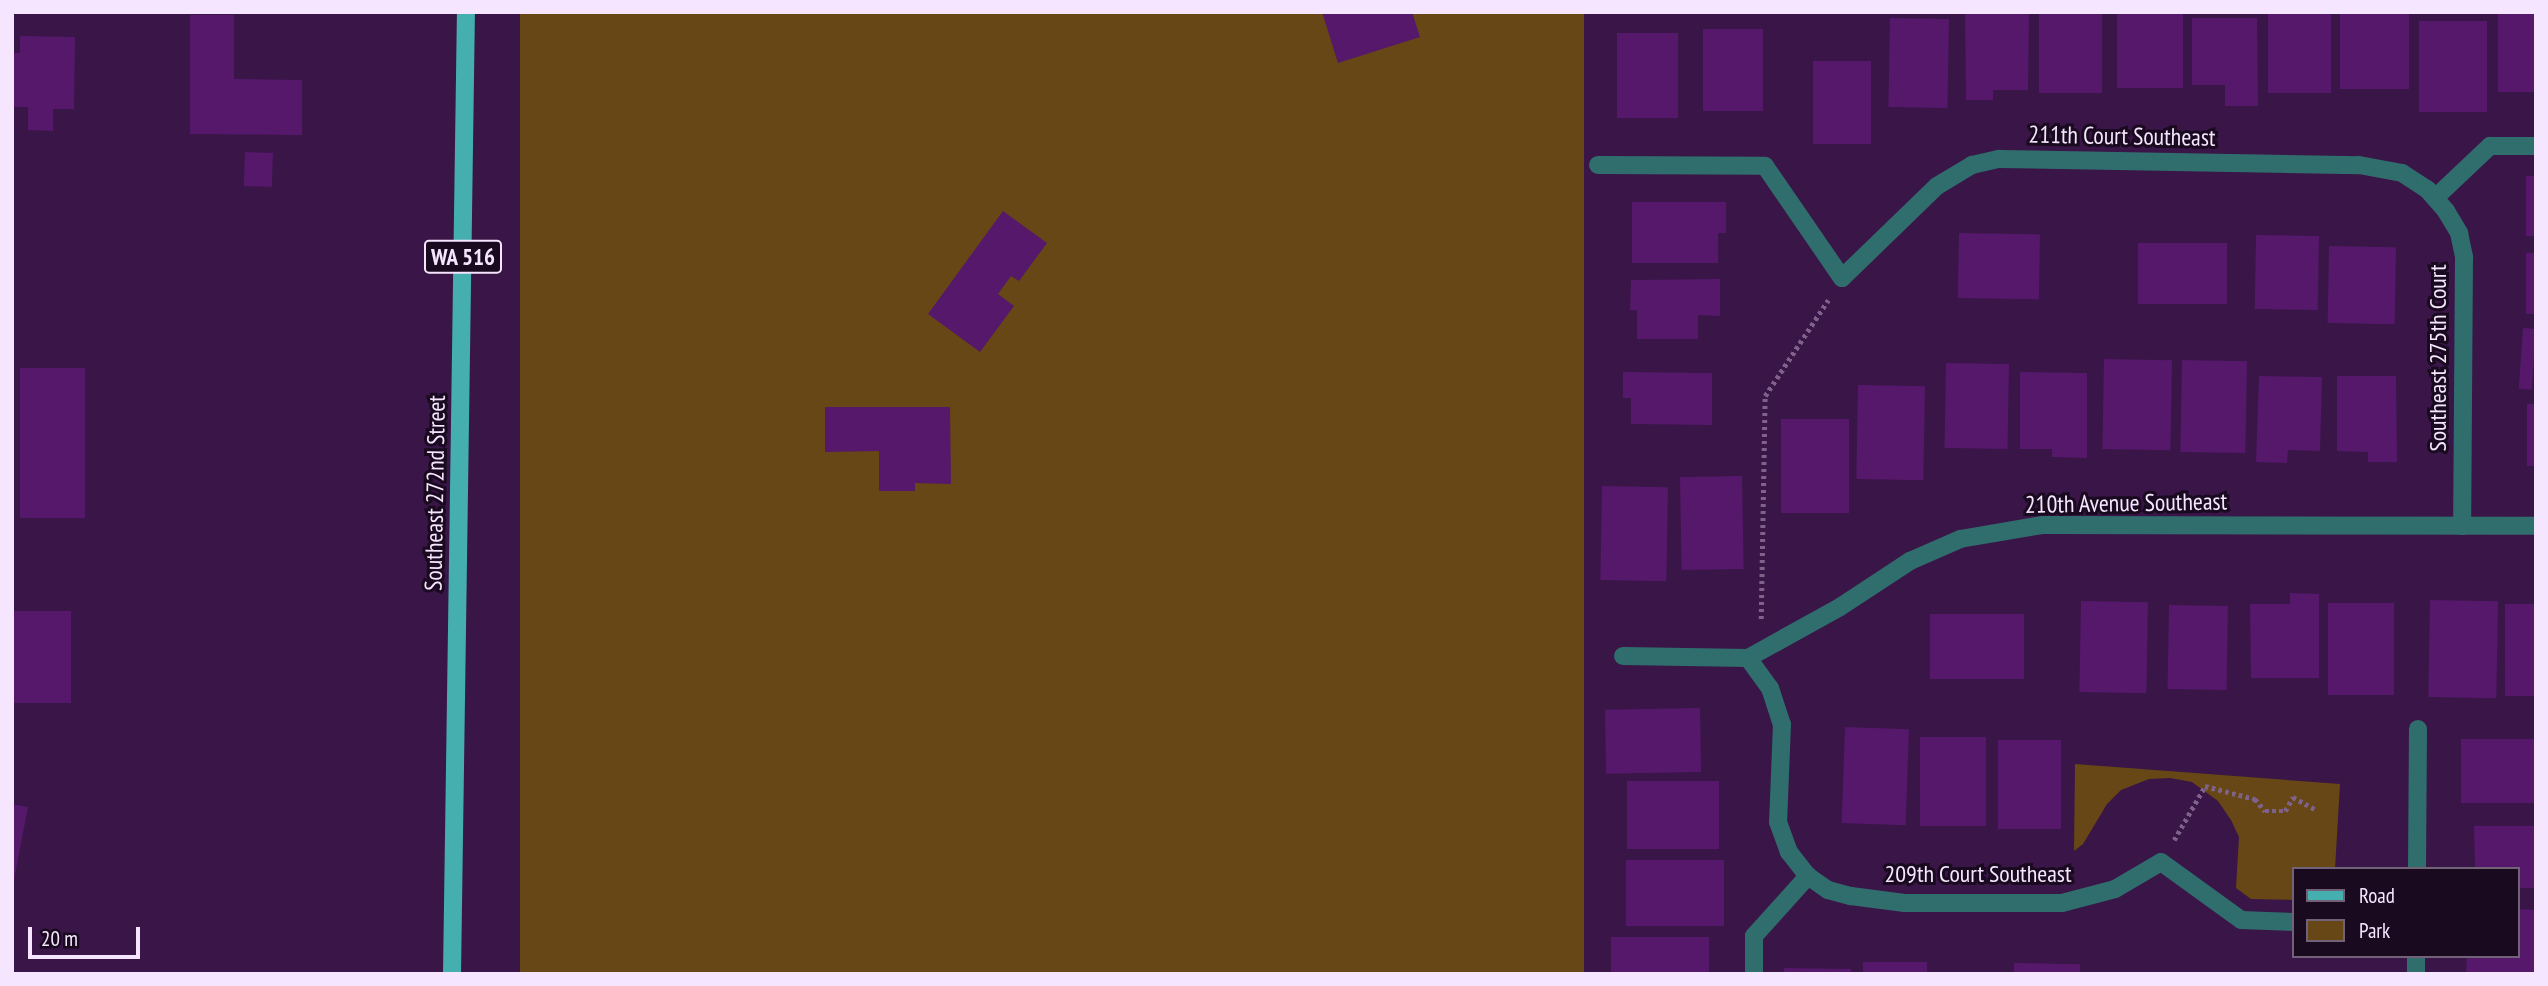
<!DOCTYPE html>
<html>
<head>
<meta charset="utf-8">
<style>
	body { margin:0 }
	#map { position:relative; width:2548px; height:986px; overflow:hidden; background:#391647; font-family:"PT Sans Narrow",sans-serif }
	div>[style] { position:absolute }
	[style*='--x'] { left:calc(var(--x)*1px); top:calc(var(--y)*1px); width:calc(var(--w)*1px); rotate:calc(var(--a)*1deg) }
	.green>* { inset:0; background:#664715; transform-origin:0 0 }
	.building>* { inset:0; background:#55186b; transform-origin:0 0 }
	.path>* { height:4.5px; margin-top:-2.25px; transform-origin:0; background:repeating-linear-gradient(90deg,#7f628a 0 3.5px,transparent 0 7px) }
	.minor>* { height:18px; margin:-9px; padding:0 9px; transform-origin:9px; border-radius:9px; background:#306e6e }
	.major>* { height:18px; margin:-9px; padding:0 9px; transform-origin:9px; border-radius:9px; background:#45afaf }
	span { translate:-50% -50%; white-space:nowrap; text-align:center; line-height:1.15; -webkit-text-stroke:6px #190a1f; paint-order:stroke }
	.shield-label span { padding:2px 5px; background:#190a1f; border:2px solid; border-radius:5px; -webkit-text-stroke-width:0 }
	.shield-label { font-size:23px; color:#f6e5fe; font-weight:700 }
	.street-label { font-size:24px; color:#f6e5fe }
	.frame { position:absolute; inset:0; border:14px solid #f6e5fe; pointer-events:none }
	.legend { position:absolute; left:2292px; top:867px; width:228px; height:91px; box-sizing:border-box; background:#190a1f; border:2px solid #716278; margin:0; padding:9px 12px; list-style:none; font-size:21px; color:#f6e5fe }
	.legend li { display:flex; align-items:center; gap:14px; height:35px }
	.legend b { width:35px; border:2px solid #716278 }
	.scale { position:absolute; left:28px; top:927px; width:112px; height:32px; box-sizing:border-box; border:4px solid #f6e5fe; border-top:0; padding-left:9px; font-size:21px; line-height:24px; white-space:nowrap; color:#f6e5fe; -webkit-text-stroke:5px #190a1f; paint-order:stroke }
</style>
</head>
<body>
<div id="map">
	<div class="green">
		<div style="left:520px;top:12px;width:1064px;height:962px"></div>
		<div style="clip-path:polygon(2075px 764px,2340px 784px,2335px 869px,2294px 869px,2294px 900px,2251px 899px,2236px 888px,2239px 837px,2231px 820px,2218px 801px,2192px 782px,2170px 778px,2149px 779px,2121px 790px,2107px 804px,2083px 844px,2074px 851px)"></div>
	</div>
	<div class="building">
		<div style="clip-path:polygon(1322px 12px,1412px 12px,1420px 37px,1338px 63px)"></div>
		<div style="clip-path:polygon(1965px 12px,2029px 12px,2028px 90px,1993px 90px,1993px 100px,1966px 100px)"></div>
		<div style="left:2039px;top:12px;width:63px;height:81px"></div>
		<div style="left:2117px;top:12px;width:66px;height:76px"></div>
		<div style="left:2268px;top:12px;width:63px;height:81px"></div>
		<div style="left:2340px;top:12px;width:69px;height:77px"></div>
		<div style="left:2498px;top:12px;width:38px;height:80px"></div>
		<div style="clip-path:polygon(190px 15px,234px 15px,234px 79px,302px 80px,302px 135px,190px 134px)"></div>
		<div style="left:1890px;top:18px;width:59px;height:89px;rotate:1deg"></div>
		<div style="clip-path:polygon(2192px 18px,2257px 18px,2258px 106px,2225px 106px,2225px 85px,2192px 85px)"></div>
		<div style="left:2419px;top:21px;width:68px;height:91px"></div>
		<div style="left:1703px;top:29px;width:60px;height:82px"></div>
		<div style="left:1678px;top:33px;width:85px;height:61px;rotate:90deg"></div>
		<div style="clip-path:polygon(20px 36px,75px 37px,74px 109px,53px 109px,53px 131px,28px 130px,28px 107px,12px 107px,12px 53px,20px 53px)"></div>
		<div style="left:1813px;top:61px;width:58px;height:83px"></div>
		<div style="left:245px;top:152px;width:28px;height:34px;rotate:2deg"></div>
		<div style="left:2526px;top:176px;width:10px;height:60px"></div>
		<div style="clip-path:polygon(1632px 202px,1726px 202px,1726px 233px,1718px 233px,1718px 263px,1632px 263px)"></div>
		<div style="clip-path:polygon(1003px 211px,1047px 243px,1019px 281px,1011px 276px,998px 294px,1014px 306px,980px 352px,928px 314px)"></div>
		<div style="left:1959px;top:233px;width:81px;height:65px;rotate:1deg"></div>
		<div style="left:2256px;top:235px;width:63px;height:74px;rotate:1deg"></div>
		<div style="left:2138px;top:243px;width:89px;height:61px"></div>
		<div style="left:2329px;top:246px;width:67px;height:77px;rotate:1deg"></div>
		<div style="left:2526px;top:253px;width:10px;height:61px"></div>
		<div style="clip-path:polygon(1720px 279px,1720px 316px,1698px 315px,1698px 339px,1637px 339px,1637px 310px,1630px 310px,1631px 280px)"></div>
		<div style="left:2523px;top:328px;width:13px;height:61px;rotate:4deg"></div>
		<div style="left:2104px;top:359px;width:68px;height:90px;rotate:1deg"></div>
		<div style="left:2182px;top:360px;width:65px;height:92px;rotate:1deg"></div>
		<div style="left:1946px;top:363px;width:63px;height:85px;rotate:1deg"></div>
		<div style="left:20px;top:368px;width:65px;height:150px"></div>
		<div style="clip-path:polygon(1623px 372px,1712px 373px,1712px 425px,1631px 424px,1631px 398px,1623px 398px)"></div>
		<div style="clip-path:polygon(2020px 372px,2087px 373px,2087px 458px,2052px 457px,2052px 449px,2020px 449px)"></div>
		<div style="clip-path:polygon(2259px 376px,2322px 377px,2320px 451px,2288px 450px,2287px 463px,2256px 462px)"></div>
		<div style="clip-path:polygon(2337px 376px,2396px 376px,2397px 462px,2368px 462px,2368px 452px,2337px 451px)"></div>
		<div style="left:1858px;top:385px;width:67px;height:94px;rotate:1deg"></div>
		<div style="left:2527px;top:404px;width:9px;height:62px"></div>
		<div style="clip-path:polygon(825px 407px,950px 407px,951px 484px,915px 483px,915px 491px,879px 491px,879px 451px,825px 452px)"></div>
		<div style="left:1849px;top:419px;width:94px;height:68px;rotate:90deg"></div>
		<div style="left:1742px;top:476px;width:93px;height:62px;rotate:89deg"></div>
		<div style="left:1602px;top:486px;width:66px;height:94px;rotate:1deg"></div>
		<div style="clip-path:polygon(2290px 593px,2319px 594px,2319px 678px,2251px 678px,2250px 604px,2290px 604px)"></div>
		<div style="left:2430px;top:600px;width:68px;height:97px;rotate:1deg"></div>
		<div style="left:2081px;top:601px;width:67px;height:91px;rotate:1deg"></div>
		<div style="left:2328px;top:603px;width:66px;height:92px"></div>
		<div style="left:2505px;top:604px;width:31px;height:92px"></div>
		<div style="left:2169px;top:605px;width:59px;height:84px;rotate:1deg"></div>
		<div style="left:12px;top:611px;width:59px;height:92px"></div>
		<div style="left:1930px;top:614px;width:94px;height:65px"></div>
		<div style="left:1700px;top:708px;width:64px;height:95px;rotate:89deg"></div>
		<div style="left:1845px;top:727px;width:64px;height:96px;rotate:2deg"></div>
		<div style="left:1920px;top:737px;width:66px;height:89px"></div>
		<div style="left:2461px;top:739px;width:75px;height:64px"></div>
		<div style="left:1998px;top:740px;width:63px;height:89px"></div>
		<div style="left:1719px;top:781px;width:68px;height:92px;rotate:90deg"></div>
		<div style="clip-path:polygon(12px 804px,28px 807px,14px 880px,12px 880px)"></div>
		<div style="clip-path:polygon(2474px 826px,2536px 826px,2536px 888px,2518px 888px,2518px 869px,2475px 869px)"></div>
		<div style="left:1724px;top:860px;width:66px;height:98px;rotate:90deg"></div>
		<div style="clip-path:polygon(2518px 909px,2536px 910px,2536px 974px,2466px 972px,2467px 956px,2518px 956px)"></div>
		<div style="left:1709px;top:937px;width:37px;height:98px;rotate:90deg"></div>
		<div style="left:1863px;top:962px;width:64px;height:12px"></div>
		<div style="left:2014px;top:963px;width:66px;height:11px;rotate:1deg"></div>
		<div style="clip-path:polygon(1784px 968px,1851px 969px,1851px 974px,1784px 974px)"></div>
	</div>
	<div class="path">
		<div style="--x:1761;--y:619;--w:223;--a:-89"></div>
		<div style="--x:1765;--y:396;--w:115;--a:-56.7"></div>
		<div style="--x:2174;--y:840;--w:62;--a:-60.1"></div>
		<div style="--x:2205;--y:786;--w:52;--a:14.6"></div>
		<div style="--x:2255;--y:799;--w:16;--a:50"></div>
		<div style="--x:2265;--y:811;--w:20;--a:0"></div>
		<div style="--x:2285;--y:811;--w:16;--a:-60"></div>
		<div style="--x:2293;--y:797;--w:26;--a:29"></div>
	</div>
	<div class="minor">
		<div style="--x:1598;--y:165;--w:167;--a:0.3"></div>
		<div style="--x:1765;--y:166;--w:136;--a:55.5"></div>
		<div style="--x:1842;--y:278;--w:132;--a:-44.1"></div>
		<div style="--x:1937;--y:186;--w:41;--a:-31"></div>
		<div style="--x:1972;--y:165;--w:28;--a:-13"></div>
		<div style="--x:1999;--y:159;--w:360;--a:1"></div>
		<div style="--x:2359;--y:165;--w:44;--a:10.5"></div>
		<div style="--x:2402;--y:173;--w:30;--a:33"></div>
		<div style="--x:2427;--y:189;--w:29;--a:49"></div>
		<div style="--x:2446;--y:211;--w:26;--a:59"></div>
		<div style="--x:2459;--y:233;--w:25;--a:78"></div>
		<div style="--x:2464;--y:257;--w:269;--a:90.4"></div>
		<div style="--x:2435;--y:198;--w:76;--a:-43.4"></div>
		<div style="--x:2490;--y:146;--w:46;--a:0"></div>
		<div style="--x:1623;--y:656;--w:125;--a:0.9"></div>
		<div style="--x:1748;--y:658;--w:105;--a:-29"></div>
		<div style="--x:1840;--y:607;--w:84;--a:-33.3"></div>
		<div style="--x:1910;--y:561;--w:55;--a:-23.7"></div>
		<div style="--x:1960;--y:539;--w:83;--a:-9.7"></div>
		<div style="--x:2042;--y:525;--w:494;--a:0.1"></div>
		<div style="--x:1748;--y:658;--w:37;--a:54"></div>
		<div style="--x:1770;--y:688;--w:38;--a:72"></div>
		<div style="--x:1782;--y:724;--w:98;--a:92.3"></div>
		<div style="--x:1778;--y:822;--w:32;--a:70"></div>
		<div style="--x:1789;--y:852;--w:31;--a:52"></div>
		<div style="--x:1808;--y:876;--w:24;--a:35"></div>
		<div style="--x:1828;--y:890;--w:24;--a:15"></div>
		<div style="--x:1851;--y:896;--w:54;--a:7.4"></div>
		<div style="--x:1905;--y:903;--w:157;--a:0"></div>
		<div style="--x:2062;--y:903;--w:55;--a:-14.8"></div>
		<div style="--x:2115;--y:889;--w:53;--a:-30.4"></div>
		<div style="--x:2161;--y:862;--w:99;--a:35.9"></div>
		<div style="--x:2241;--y:920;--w:53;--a:2.2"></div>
		<div style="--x:2417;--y:869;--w:140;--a:-89.6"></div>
		<div style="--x:1754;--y:974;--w:38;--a:-90"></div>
		<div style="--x:1754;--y:936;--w:81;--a:-48"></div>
		<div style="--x:2416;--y:974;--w:18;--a:-90"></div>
	</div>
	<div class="major">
		<div style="--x:452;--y:974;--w:962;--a:-89.17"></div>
	</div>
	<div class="shield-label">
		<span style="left:463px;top:257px">WA 516</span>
	</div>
	<div class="street-label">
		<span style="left:2122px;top:136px;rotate:1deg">211th Court Southeast</span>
		<span style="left:2438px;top:358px;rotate:-90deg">Southeast 275th Court</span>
		<span style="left:435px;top:493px;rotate:-89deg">Southeast 272nd Street</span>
		<span style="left:2126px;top:503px;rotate:-1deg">210th Avenue Southeast</span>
		<span style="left:1978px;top:874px">209th Court Southeast</span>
	</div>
	<div class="frame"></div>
	<ul class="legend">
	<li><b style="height:9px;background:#45afaf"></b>Road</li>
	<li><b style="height:19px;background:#664715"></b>Park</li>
	</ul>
	<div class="scale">20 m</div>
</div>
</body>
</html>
